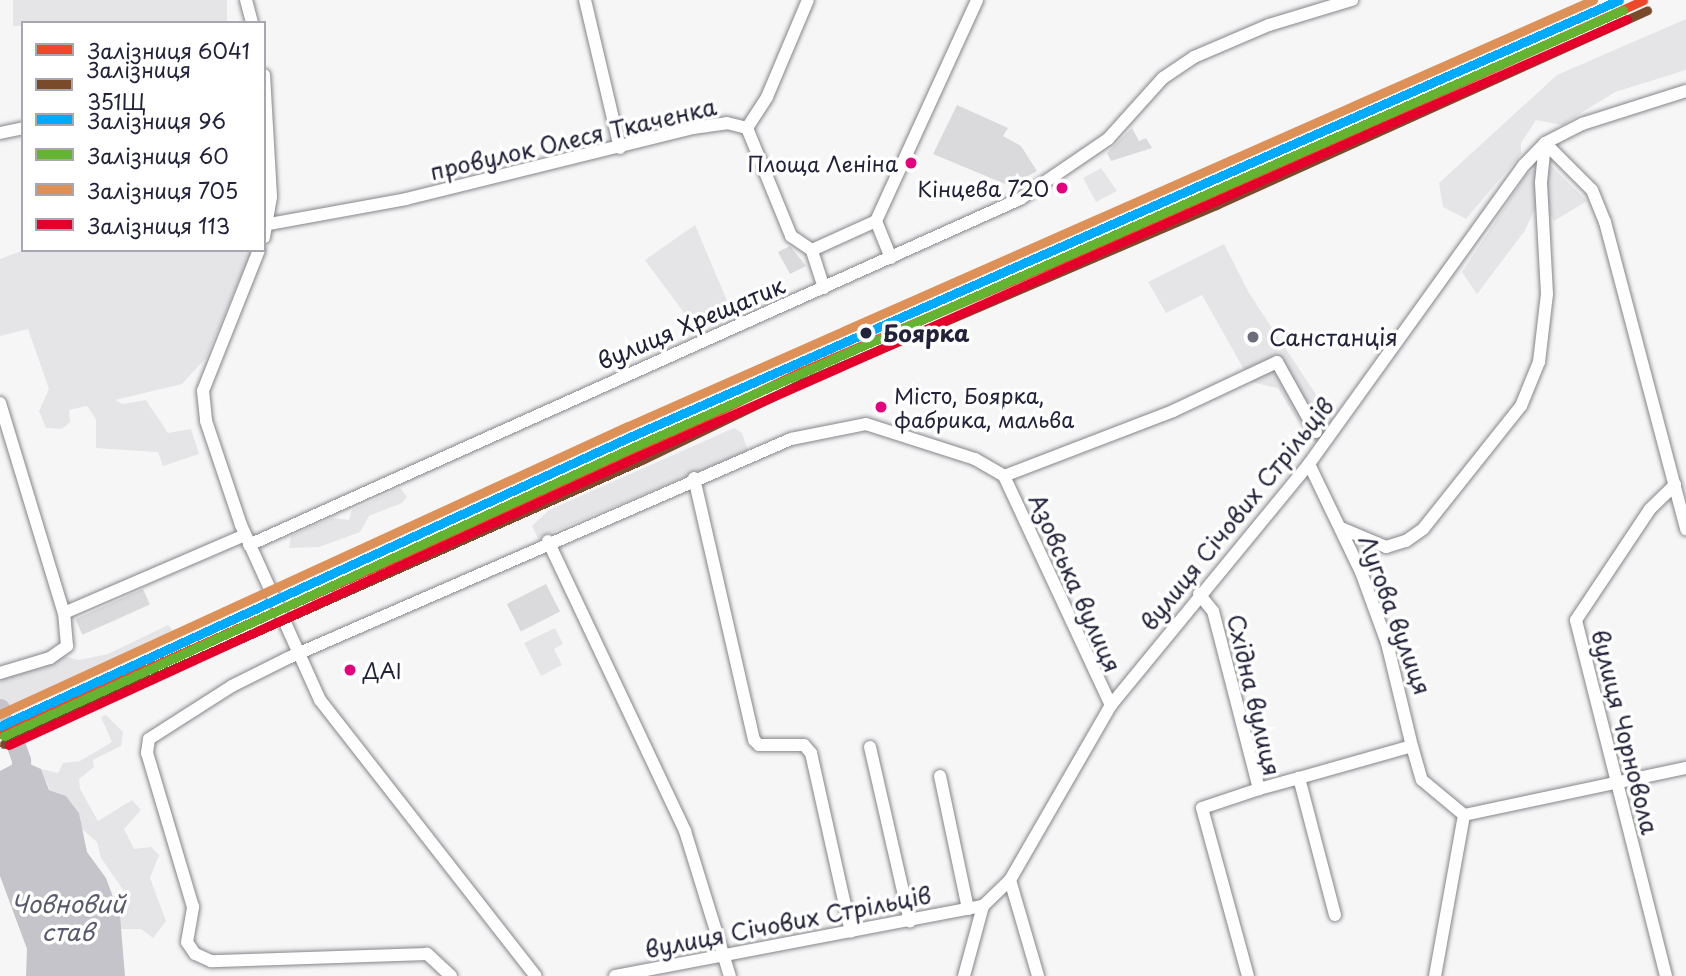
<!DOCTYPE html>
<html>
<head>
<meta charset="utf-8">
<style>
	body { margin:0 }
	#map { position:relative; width:1686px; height:976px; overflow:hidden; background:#f6f6f7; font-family:"Playpen Sans",sans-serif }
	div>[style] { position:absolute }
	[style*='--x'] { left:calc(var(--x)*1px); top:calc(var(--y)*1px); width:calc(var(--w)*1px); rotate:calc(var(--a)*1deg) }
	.built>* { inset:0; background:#e5e5e8; transform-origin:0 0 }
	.water>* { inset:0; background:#c4c4ca }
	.river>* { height:19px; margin:-9.5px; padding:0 9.5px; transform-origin:9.5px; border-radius:9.5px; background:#c4c4ca }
	.building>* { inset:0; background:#dadadd; transform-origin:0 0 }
	.roads { filter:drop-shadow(0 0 2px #86868b) drop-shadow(0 0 2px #86868b) }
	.minor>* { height:12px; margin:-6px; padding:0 6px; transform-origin:6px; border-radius:6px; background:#fefefe }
	.rail-1>* { height:9px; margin:-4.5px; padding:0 4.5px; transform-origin:4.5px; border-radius:4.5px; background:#ee482b }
	.rail-2>* { height:9px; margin:-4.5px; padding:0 4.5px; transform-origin:4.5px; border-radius:4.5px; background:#7a4b2a }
	.rail-3>* { height:9px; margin:-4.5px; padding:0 4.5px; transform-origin:4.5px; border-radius:4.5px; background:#0af }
	.rail-4>* { height:9px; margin:-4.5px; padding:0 4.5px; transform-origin:4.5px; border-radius:4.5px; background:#64b432 }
	.rail-5>* { height:9px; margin:-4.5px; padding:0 4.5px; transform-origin:4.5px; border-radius:4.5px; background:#de9157 }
	.rail-6>* { height:9px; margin:-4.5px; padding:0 4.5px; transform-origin:4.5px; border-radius:4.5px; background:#e4002b }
	.dots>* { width:19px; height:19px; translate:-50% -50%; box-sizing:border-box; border:4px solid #fff; border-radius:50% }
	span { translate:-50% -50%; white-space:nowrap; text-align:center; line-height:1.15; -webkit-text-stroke:7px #fff; paint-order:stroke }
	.bus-label { font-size:21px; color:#22223b }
	.right { translate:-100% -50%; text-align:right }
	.left { translate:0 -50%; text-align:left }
	.street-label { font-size:23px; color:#22223b }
	.stop-label { font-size:23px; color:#22223b; font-weight:700 }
	.poi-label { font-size:23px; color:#22223b }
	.water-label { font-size:24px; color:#5a5a6d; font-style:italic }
	.legend { position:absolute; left:21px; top:21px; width:245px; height:231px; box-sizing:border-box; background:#fff; border:2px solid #a7a7b1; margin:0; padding:9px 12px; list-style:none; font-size:21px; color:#22223b }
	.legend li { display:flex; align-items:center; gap:14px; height:35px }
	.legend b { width:35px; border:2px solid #a7a7b1 }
</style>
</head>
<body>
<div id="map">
	<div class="built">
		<div style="left:13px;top:0;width:214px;height:26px"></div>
		<div style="clip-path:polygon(1686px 19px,1686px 70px,1615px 92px,1562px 125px,1536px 120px,1521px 143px,1521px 154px,1466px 219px,1443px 207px,1439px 183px,1557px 75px)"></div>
		<div style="clip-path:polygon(1547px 162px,1587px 201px,1554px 221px,1547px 209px,1536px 207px,1524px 232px,1477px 294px,1462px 272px,1527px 174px)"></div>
		<div style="clip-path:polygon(1101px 168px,1117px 191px,1096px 202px,1083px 178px)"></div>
		<div style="clip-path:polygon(695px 225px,728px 303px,690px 321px,645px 260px)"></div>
		<div style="clip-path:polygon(1224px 244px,1249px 293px,1334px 422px,1320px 445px,1303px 430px,1278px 388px,1251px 382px,1202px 295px,1166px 313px,1148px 282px)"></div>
		<div style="clip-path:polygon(24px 250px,252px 250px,206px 358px,182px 384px,115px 400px,123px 404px,146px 400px,168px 433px,191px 429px,199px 454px,163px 466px,158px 452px,96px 448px,96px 419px,87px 406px,69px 410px,70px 422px,62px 429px,46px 428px,39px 411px,49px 389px,28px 329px,0 336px,0 259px)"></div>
		<div style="clip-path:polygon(734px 428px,742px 433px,748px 451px,538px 538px,532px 526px,549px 510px)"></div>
		<div style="clip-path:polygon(400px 488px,407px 497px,402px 503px,369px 516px,360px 532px,319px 547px,289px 548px,291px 536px,332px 518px,349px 520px,352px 510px)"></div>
		<div style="clip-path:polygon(168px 625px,176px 634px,0 716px,0 677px,63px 656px,79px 660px,108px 654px)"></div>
		<div style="clip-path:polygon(555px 628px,563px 644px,554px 649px,562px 665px,541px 676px,524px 643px)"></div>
		<div style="clip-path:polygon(106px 715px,123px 732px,121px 746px,93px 760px,94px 767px,79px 779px,80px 789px,98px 821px,132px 800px,141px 810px,124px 829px,134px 849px,151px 847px,159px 855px,150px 878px,166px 921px,153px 938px,141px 929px,121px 929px,113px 897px,124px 891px,101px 858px,97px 842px,82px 829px,79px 813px,66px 796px,50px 790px,41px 769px,58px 773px,63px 763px,80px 761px,112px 742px,101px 717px)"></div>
	</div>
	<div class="water">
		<div style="clip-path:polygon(21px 760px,41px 769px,49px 790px,66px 796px,79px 813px,87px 852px,106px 878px,120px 916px,125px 976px,26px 976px,27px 949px,0 876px,0 771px)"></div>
	</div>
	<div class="river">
		<div style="--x:0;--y:708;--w:4;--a:63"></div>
		<div style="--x:12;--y:735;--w:27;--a:70"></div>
		<div style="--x:21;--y:760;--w:26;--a:90"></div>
	</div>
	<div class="building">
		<div style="clip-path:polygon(957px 105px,1008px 128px,1003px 136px,1021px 146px,1037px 171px,1010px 186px,933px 154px)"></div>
		<div style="clip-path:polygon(1132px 128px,1139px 141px,1146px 138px,1152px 148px,1111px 161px,1107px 153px)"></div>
		<div style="clip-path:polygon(790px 246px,806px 266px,790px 274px,778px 252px)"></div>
		<div style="left:546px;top:584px;width:31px;height:44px;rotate:63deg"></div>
		<div style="left:143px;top:589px;width:17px;height:74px;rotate:66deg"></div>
	</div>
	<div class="roads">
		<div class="minor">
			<div style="--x:246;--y:0;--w:24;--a:75"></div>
			<div style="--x:585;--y:0;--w:152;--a:76.7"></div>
			<div style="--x:264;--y:75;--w:122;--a:86.7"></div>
			<div style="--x:271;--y:197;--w:41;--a:99.9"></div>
			<div style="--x:747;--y:128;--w:117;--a:67.8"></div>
			<div style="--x:791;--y:236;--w:25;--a:34"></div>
			<div style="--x:747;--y:128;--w:37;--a:-57"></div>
			<div style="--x:767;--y:97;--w:105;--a:-67.1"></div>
			<div style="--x:0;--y:133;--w:24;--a:-12"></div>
			<div style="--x:1545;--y:143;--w:66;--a:45"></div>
			<div style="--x:1592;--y:190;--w:35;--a:68"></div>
			<div style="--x:1605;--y:222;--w:318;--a:75.2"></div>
			<div style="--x:269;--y:224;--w:139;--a:-10.3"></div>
			<div style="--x:406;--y:199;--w:296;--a:-13.9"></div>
			<div style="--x:693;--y:128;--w:34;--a:-8"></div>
			<div style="--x:727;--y:123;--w:21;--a:14"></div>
			<div style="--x:259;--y:250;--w:152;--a:111.7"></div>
			<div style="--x:203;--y:391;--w:30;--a:84"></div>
			<div style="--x:206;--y:421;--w:110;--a:71.4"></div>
			<div style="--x:241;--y:525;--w:192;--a:65.7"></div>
			<div style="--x:320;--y:700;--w:350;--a:52"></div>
			<div style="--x:891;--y:258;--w:40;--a:-112"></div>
			<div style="--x:876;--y:221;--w:243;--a:-65.4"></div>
			<div style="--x:824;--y:288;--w:40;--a:-108"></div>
			<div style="--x:812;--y:250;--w:70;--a:-24.4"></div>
			<div style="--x:0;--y:403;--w:220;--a:73.1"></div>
			<div style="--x:64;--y:613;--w:197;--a:-23.3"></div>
			<div style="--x:1309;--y:464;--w:120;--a:64.3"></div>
			<div style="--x:1361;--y:572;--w:76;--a:69.9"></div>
			<div style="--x:1387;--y:643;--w:106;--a:76.4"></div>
			<div style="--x:1004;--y:476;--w:253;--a:65"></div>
			<div style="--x:694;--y:478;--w:269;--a:77.1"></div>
			<div style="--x:754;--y:740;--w:7;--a:45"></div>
			<div style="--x:759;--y:745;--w:45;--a:0"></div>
			<div style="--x:804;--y:745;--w:11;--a:49"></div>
			<div style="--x:811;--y:753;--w:183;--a:77.4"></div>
			<div style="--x:1341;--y:528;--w:49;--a:22.9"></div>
			<div style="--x:1386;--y:547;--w:21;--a:-17"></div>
			<div style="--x:1406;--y:541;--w:21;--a:-35"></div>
			<div style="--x:1423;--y:529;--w:157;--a:-51.5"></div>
			<div style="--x:1521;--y:406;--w:48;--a:-67.8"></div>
			<div style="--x:1539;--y:362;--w:68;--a:-83.3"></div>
			<div style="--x:1547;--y:294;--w:112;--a:-93.1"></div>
			<div style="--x:1541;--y:182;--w:39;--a:-84"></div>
			<div style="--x:548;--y:541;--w:321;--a:64.7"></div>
			<div style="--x:685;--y:831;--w:152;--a:72.8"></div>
			<div style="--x:249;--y:545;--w:845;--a:-24.17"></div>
			<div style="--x:1020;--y:199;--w:107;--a:-34.3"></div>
			<div style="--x:1108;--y:139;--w:82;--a:-48"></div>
			<div style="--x:1163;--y:78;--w:37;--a:-34"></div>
			<div style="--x:1194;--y:57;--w:82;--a:-23.1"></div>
			<div style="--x:1269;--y:25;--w:87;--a:-16.8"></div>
			<div style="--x:1199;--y:594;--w:22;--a:51"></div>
			<div style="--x:1213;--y:611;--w:184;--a:75.5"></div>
			<div style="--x:1259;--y:789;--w:60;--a:161.6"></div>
			<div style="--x:1202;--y:808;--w:174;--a:74.7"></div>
			<div style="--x:0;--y:673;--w:52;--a:-16.7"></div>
			<div style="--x:50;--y:658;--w:21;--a:-35"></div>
			<div style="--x:67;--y:646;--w:33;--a:-95"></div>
			<div style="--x:870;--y:747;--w:179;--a:77.1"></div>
			<div style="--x:940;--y:776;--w:136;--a:78.1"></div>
			<div style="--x:1259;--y:789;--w:41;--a:-15.4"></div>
			<div style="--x:1464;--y:815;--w:227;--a:-12"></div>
			<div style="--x:1010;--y:880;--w:100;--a:73.7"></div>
			<div style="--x:1335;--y:915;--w:142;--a:-104.7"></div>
			<div style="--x:1299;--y:778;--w:117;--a:-15.8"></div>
			<div style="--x:1412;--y:746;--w:35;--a:74"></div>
			<div style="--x:1422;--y:780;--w:55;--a:39.8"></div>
			<div style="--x:1464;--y:815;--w:164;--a:100.2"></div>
			<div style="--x:451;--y:976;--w:33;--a:-137"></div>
			<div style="--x:427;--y:954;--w:216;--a:178.1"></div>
			<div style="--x:211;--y:961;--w:17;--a:-156"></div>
			<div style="--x:195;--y:954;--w:14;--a:-124"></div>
			<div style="--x:187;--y:942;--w:36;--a:-80"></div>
			<div style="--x:193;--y:907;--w:161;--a:-106.6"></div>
			<div style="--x:147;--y:753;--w:14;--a:-82"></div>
			<div style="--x:149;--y:739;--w:98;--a:-32.6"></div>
			<div style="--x:232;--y:686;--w:63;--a:-26.6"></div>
			<div style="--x:288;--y:658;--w:549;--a:-23.53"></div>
			<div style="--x:791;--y:439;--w:76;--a:-11.3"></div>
			<div style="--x:866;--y:424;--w:114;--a:17.8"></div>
			<div style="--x:975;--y:459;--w:34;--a:30"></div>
			<div style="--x:1004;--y:476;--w:181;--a:-21"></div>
			<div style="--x:1173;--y:411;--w:115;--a:-25.2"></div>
			<div style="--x:1277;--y:362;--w:80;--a:60.9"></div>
			<div style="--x:615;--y:976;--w:375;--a:-10.8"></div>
			<div style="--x:983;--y:906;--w:37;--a:-44"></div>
			<div style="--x:1010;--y:880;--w:202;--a:-60"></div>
			<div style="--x:1111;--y:705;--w:312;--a:-50.6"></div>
			<div style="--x:1309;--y:464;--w:368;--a:-54.3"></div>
			<div style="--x:1524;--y:165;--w:30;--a:-46"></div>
			<div style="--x:1545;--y:143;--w:42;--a:-27.2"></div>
			<div style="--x:1582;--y:124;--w:109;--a:-17.6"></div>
			<div style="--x:964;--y:976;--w:73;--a:-74.8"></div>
			<div style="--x:1666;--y:976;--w:367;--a:-104.2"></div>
			<div style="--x:1576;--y:620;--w:133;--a:-56.3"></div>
			<div style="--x:1650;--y:509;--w:35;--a:-44"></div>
		</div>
	</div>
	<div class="rail-1">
		<div style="--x:0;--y:734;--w:698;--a:-24"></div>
		<div style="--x:638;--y:450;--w:177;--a:-25.8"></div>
		<div style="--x:797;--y:373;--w:452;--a:-23.2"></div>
		<div style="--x:1212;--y:195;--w:473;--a:-24.3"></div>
	</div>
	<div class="rail-2">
		<div style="--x:4;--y:744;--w:698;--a:-24"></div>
		<div style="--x:642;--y:460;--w:177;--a:-25.8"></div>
		<div style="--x:801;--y:383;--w:452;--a:-23.2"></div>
		<div style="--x:1216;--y:205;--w:473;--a:-24.3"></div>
	</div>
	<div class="rail-3">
		<div style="--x:0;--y:726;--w:695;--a:-24.65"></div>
		<div style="--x:632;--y:436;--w:1079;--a:-23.83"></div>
	</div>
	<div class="rail-4">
		<div style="--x:4;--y:736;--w:695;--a:-24.65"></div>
		<div style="--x:636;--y:446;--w:1079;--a:-23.83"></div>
	</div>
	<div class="rail-5">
		<div style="--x:0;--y:714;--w:691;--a:-24.64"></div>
		<div style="--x:628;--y:426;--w:1055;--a:-23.82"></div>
	</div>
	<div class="rail-6">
		<div style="--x:9;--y:745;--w:695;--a:-24.65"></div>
		<div style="--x:641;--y:455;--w:1078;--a:-23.85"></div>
	</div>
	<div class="dots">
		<div style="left:911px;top:163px;background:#e5007d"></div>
		<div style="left:1062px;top:188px;background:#e5007d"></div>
		<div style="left:866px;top:333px;background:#22223b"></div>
		<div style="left:1253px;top:337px;background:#6c6c7d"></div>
		<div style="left:881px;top:407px;background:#e5007d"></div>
		<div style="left:350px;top:670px;background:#e5007d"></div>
	</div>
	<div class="bus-label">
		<span class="right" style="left:898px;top:163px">Площа Леніна</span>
		<span class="right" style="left:1049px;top:188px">Кінцева 720</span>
		<span class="left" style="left:894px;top:407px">Місто, Боярка,<br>фабрика, мальва</span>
		<span class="left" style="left:363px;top:670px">ДАІ</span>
	</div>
	<div class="street-label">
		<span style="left:573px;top:139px;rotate:-13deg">провулок Олеся Ткаченка</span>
		<span style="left:691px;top:323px;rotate:-23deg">вулиця Хрещатик</span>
		<span style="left:1237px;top:514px;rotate:-51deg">вулиця Січових Стрільців</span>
		<span style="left:1075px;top:583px;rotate:66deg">Азовська вулиця</span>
		<span style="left:1395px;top:615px;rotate:70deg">Лугова вулиця</span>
		<span style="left:1254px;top:695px;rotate:77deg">Східна вулиця</span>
		<span style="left:1625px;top:732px;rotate:76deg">вулиця Чорновола</span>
		<span style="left:788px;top:922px;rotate:-11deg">вулиця Січових Стрільців</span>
	</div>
	<div class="stop-label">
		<span class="left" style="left:883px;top:333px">Боярка</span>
	</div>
	<div class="poi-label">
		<span class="left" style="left:1269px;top:337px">Санстанція</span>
	</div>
	<div class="water-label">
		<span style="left:68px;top:918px">Човновий<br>став</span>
	</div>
	<ul class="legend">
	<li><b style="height:9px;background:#ee482b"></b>Залізниця 6041</li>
	<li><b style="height:9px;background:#7a4b2a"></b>Залізниця 351Щ</li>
	<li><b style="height:9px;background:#0af"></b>Залізниця 96</li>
	<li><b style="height:9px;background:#64b432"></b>Залізниця 60</li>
	<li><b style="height:9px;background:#de9157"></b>Залізниця 705</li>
	<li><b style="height:9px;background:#e4002b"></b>Залізниця 113</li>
	</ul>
</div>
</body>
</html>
